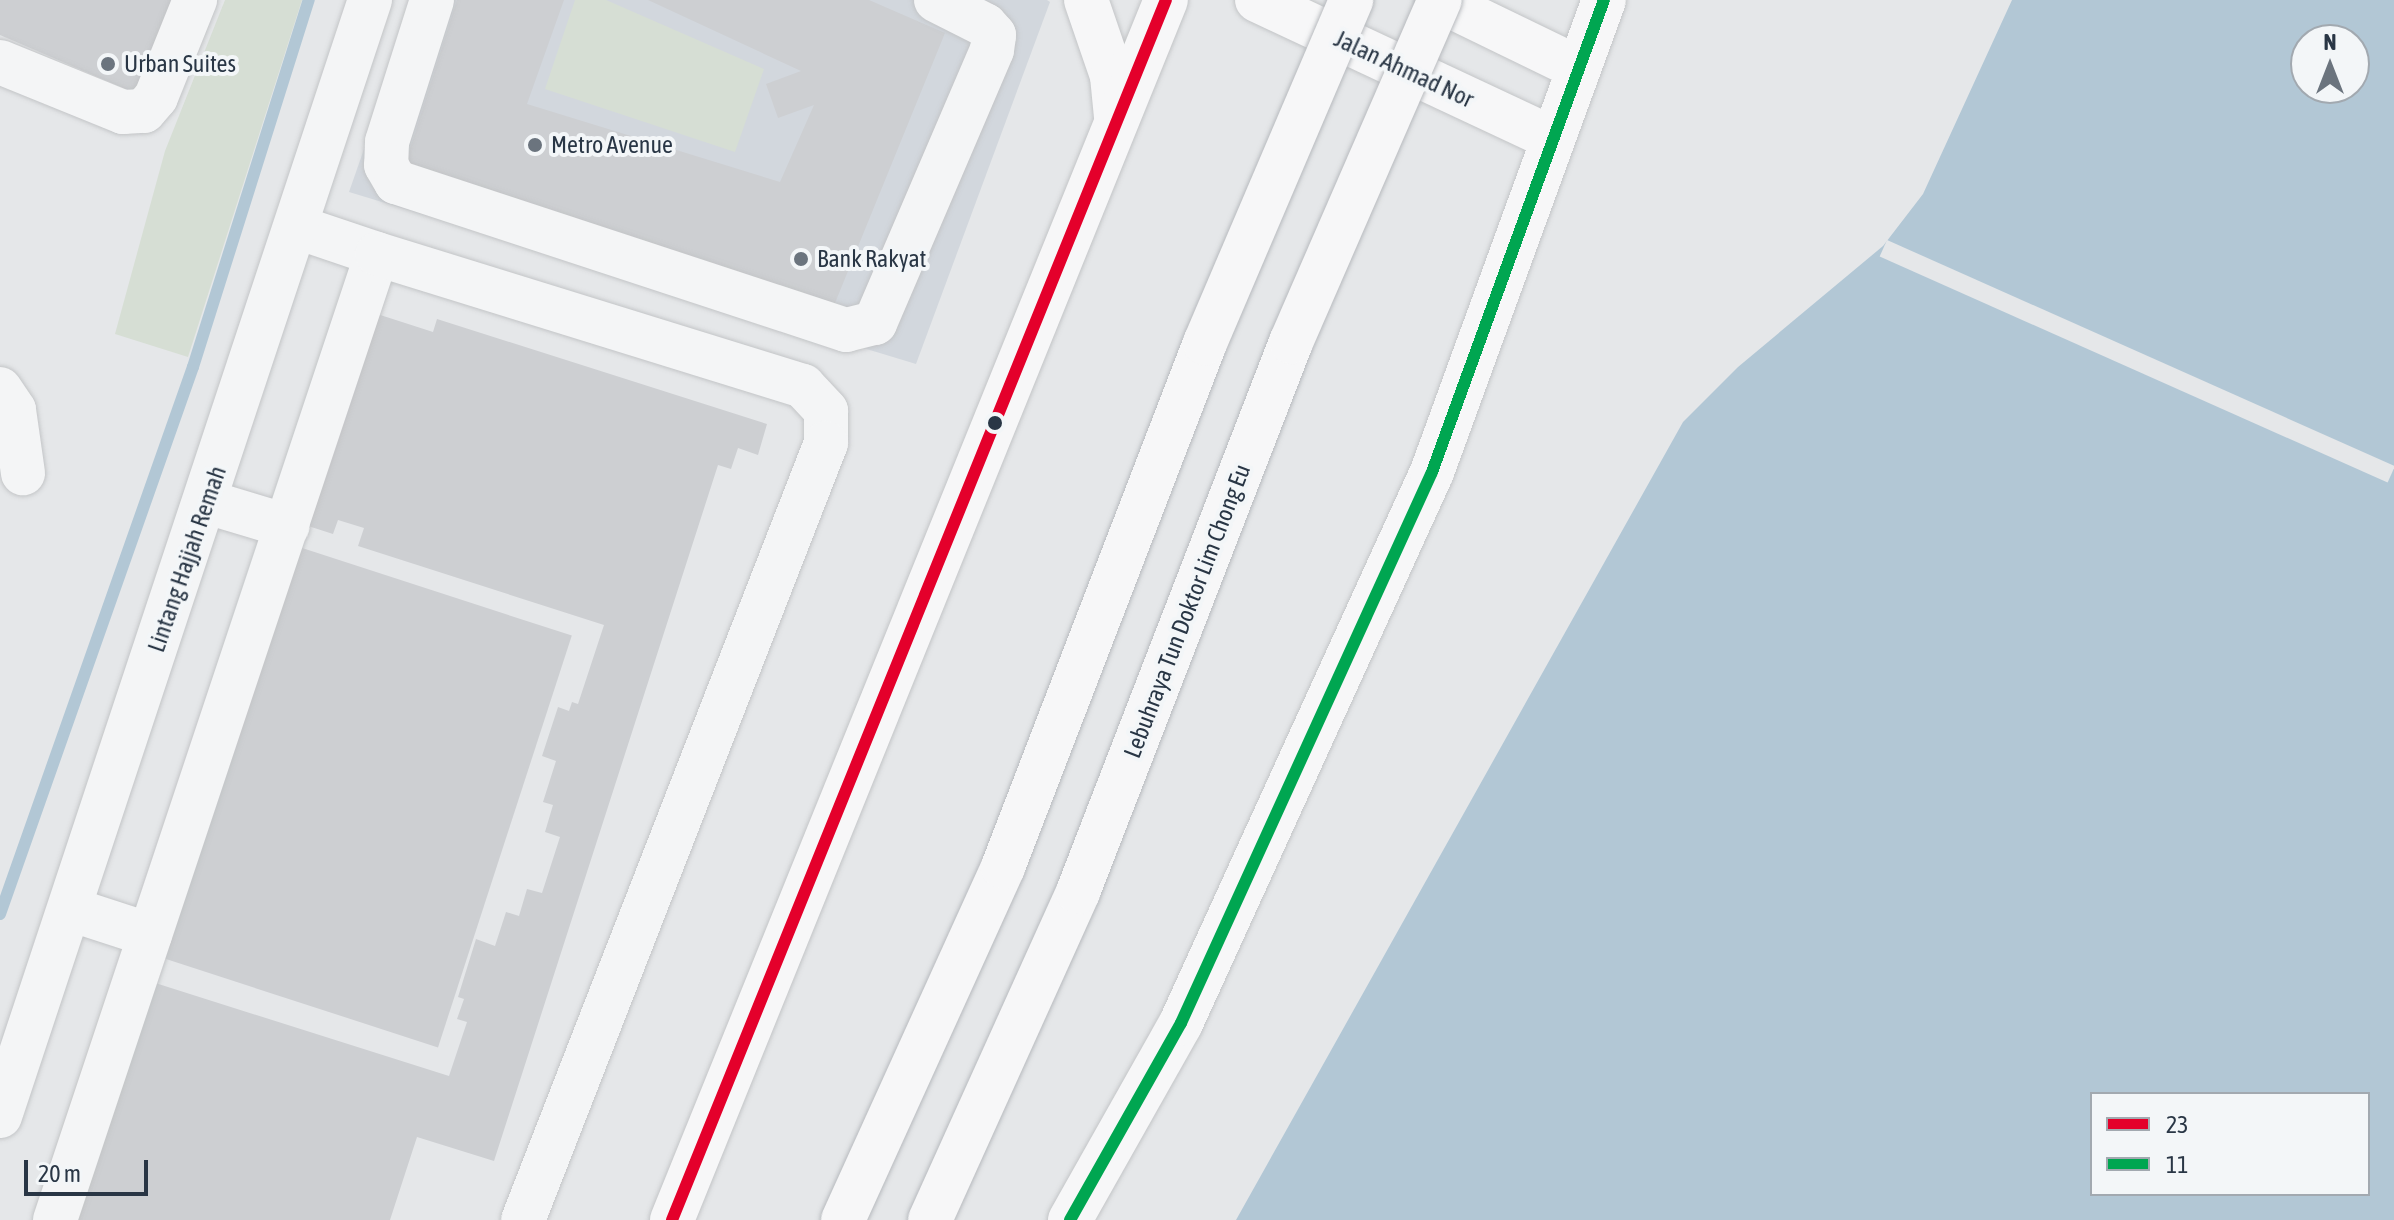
<!DOCTYPE html>
<html>
<head>
<meta charset="utf-8">
<style>
	body { margin:0 }
	#map { position:relative; width:2394px; height:1220px; overflow:hidden; background:#e5e7e9; font-family:"Asap Condensed",sans-serif }
	div>[style] { position:absolute }
	[style*='--x'] { left:calc(var(--x)*1px); top:calc(var(--y)*1px); width:calc(var(--w)*1px); rotate:calc(var(--a)*1deg) }
	.built>* { inset:0; background:#d2d7dd }
	.green>* { inset:0; background:#d6ded4 }
	.water>* { inset:0; background:#b2c7d5 }
	.pier>* { inset:0; background:#e5e7e9; transform-origin:0 0 }
	.stream>* { height:12px; margin:-6px; padding:0 6px; transform-origin:6px; border-radius:6px; background:#b2c7d5 }
	.building>* { inset:0; background:#cdcfd2; transform-origin:0 0 }
	.roads { filter:drop-shadow(0 0 2px #c3c5c7) drop-shadow(0 0 2px #c3c5c7) }
	.minor>* { height:44px; margin:-22px; padding:0 22px; transform-origin:22px; border-radius:22px; background:#f4f5f6 }
	.major>* { height:44px; margin:-22px; padding:0 22px; transform-origin:22px; border-radius:22px; background:#f7f7f8 }
	.highway>* { height:44px; margin:-22px; padding:0 22px; transform-origin:22px; border-radius:22px; background:#f7f7f8 }
	.bridges { filter:drop-shadow(0 0 2px #b7babe) drop-shadow(0 0 2px #b7babe) }
	.highway-bridge>* { height:44px; margin:-22px; padding:0 22px; transform-origin:22px; border-radius:22px; background:#f7f7f8 }
	.bus-1>* { height:12px; margin:-6px; padding:0 6px; transform-origin:6px; border-radius:6px; background:#e4002b }
	.bus-2>* { height:12px; margin:-6px; padding:0 6px; transform-origin:6px; border-radius:6px; background:#00a651 }
	.dots>* { width:22px; height:22px; translate:-50% -50%; box-sizing:border-box; border:4px solid #f3f6f8; border-radius:50% }
	span { translate:-50% -50%; white-space:nowrap; text-align:center; line-height:1.15; -webkit-text-stroke:8px #f3f6f8; paint-order:stroke }
	.poi-label { font-size:24px; color:#293645 }
	.left { translate:0 -50%; text-align:left }
	.street-label { font-size:24px; color:#293645 }
	.legend { position:absolute; left:2090px; top:1092px; width:280px; height:104px; box-sizing:border-box; background:#f3f6f8; border:2px solid #a2a9b0; margin:0; padding:10px 14px; list-style:none; font-size:24px; color:#293645 }
	.legend li { display:flex; align-items:center; gap:16px; height:40px }
	.legend b { width:40px; border:2px solid #a2a9b0 }
	.north { position:absolute; left:2290px; top:24px; width:80px; height:80px; box-sizing:border-box; background:#f3f6f8; border:2px solid #a2a9b0; border-radius:50%; rotate:0deg; font-size:22px; font-weight:700; line-height:32px; text-align:center; color:#293645 }
	.north::after { content:''; display:block; margin:auto; width:28px; height:36px; background:#6b747e; clip-path:polygon(50% 0,100% 100%,50% 72%,0 100%) }
	.scale { position:absolute; left:24px; top:1160px; width:124px; height:36px; box-sizing:border-box; border:4px solid #293645; border-top:0; padding-left:10px; font-size:24px; line-height:28px; white-space:nowrap; color:#293645; -webkit-text-stroke:6px #f3f6f8; paint-order:stroke }
</style>
</head>
<body>
<div id="map">
	<div class="built">
		<div style="clip-path:polygon(416px 0,1047px 0,1050px 2px,916px 364px,349px 192px)"></div>
	</div>
	<div class="green">
		<div style="clip-path:polygon(225px 0,302px 0,188px 357px,115px 334px,165px 151px)"></div>
		<div style="clip-path:polygon(575px 0,606px 0,764px 69px,735px 152px,545px 89px)"></div>
	</div>
	<div class="water">
		<div style="clip-path:polygon(evenodd,2012px 0,2394px 0,2394px 1220px,1236px 1220px,1683px 422px,1738px 367px,1883px 246px,1923px 194px,2012px 0,2306px 40px,2354px 40px,2354px 88px,2306px 88px,2306px 40px,2012px 0,2092px 1094px,2368px 1094px,2368px 1194px,2092px 1194px,2092px 1094px)"></div>
	</div>
	<div class="pier">
		<div style="left:1887px;top:240px;width:556px;height:18px;rotate:24deg"></div>
	</div>
	<div class="stream">
		<div style="--x:0;--y:914;--w:580;--a:-70.57"></div>
		<div style="--x:193;--y:367;--w:385;--a:-72.5"></div>
	</div>
	<div class="building">
		<div style="clip-path:polygon(0 0,176px 0,135px 93px,0 35px)"></div>
		<div style="clip-path:polygon(457px 0,564px 0,527px 104px,780px 182px,814px 105px,778px 118px,766px 84px,801px 71px,648px 0,869px 0,945px 33px,835px 303px,405px 165px)"></div>
		<div style="clip-path:polygon(371px 312px,433px 332px,437px 319px,767px 424px,758px 455px,738px 448px,731px 469px,718px 465px,494px 1161px,417px 1137px,390px 1220px,71px 1220px,149px 981px,449px 1076px,467px 1022px,457px 1019px,464px 999px,458px 997px,476px 939px,495px 946px,506px 912px,519px 916px,527px 889px,542px 893px,560px 837px,545px 832px,553px 805px,543px 802px,556px 761px,542px 756px,558px 707px,569px 711px,572px 702px,578px 704px,604px 625px,358px 546px,364px 528px,338px 520px,333px 534px,302px 524px)"></div>
		<div style="left:296px;top:546px;width:290px;height:433px;rotate:18deg"></div>
	</div>
	<div class="roads">
		<div class="minor">
			<div style="--x:432;--y:0;--w:149;--a:107.6"></div>
			<div style="--x:387;--y:142;--w:23;--a:92"></div>
			<div style="--x:386;--y:165;--w:20;--a:60"></div>
			<div style="--x:396;--y:182;--w:474;--a:18.2"></div>
			<div style="--x:846;--y:330;--w:30;--a:-14"></div>
			<div style="--x:875;--y:323;--w:297;--a:-66.8"></div>
			<div style="--x:992;--y:50;--w:15;--a:-82"></div>
			<div style="--x:994;--y:35;--w:13;--a:-132"></div>
			<div style="--x:985;--y:25;--w:55;--a:-153"></div>
			<div style="--x:0;--y:62;--w:133;--a:22.1"></div>
			<div style="--x:123;--y:112;--w:21;--a:-3"></div>
			<div style="--x:144;--y:111;--w:18;--a:-49"></div>
			<div style="--x:156;--y:97;--w:105;--a:-68.1"></div>
			<div style="--x:297;--y:227;--w:84;--a:18.6"></div>
			<div style="--x:0;--y:389;--w:25;--a:56"></div>
			<div style="--x:14;--y:410;--w:64;--a:81.9"></div>
			<div style="--x:207;--y:502;--w:84;--a:16.7"></div>
			<div style="--x:70;--y:909;--w:84;--a:18"></div>
			<div style="--x:0;--y:1116;--w:1176;--a:-71.66"></div>
			<div style="--x:55;--y:1220;--w:1018;--a:-71.57"></div>
			<div style="--x:377;--y:254;--w:446;--a:17.2"></div>
			<div style="--x:803;--y:386;--w:34;--a:47"></div>
			<div style="--x:826;--y:411;--w:32;--a:90"></div>
			<div style="--x:826;--y:443;--w:834;--a:111.3"></div>
		</div>
		<div class="major">
			<div style="--x:1257;--y:0;--w:326;--a:25.1"></div>
			<div style="--x:1438;--y:0;--w:156;--a:25.9"></div>
		</div>
		<div class="highway">
			<div style="--x:1086;--y:0;--w:80;--a:71.1"></div>
			<div style="--x:1112;--y:76;--w:41;--a:84.4"></div>
			<div style="--x:672;--y:1220;--w:1316;--a:-67.96"></div>
			<div style="--x:1070;--y:1220;--w:226;--a:-60.6"></div>
			<div style="--x:1181;--y:1023;--w:605;--a:-65.51"></div>
			<div style="--x:1432;--y:472;--w:502;--a:-69.98"></div>
		</div>
	</div>
	<div class="bridges">
		<div class="highway-bridge">
			<div style="--x:843;--y:1220;--w:388;--a:-65.6"></div>
			<div style="--x:1003;--y:867;--w:562;--a:-68.92"></div>
			<div style="--x:1205;--y:343;--w:373;--a:-66.9"></div>
			<div style="--x:930;--y:1220;--w:360;--a:-65.7"></div>
			<div style="--x:1078;--y:892;--w:590;--a:-68.83"></div>
			<div style="--x:1291;--y:342;--w:373;--a:-66.5"></div>
		</div>
	</div>
	<div class="bus-1">
		<div style="--x:672;--y:1220;--w:1316;--a:-67.96"></div>
	</div>
	<div class="bus-2">
		<div style="--x:1070;--y:1220;--w:226;--a:-60.6"></div>
		<div style="--x:1181;--y:1023;--w:605;--a:-65.51"></div>
		<div style="--x:1432;--y:472;--w:502;--a:-69.98"></div>
	</div>
	<div class="dots">
		<div style="left:108px;top:64px;background:#6b747e"></div>
		<div style="left:535px;top:145px;background:#6b747e"></div>
		<div style="left:801px;top:259px;background:#6b747e"></div>
		<div style="left:995px;top:423px;background:#293645"></div>
	</div>
	<div class="poi-label">
		<span class="left" style="left:124px;top:64px">Urban Suites</span>
		<span class="left" style="left:551px;top:145px">Metro Avenue</span>
		<span class="left" style="left:817px;top:259px">Bank Rakyat</span>
	</div>
	<div class="street-label">
		<span style="left:1404px;top:69px;rotate:25deg">Jalan Ahmad Nor</span>
		<span style="left:187px;top:559px;rotate:-71deg">Lintang Hajjah Remah</span>
		<span style="left:1187px;top:611px;rotate:-69deg">Lebuhraya Tun Doktor Lim Chong Eu</span>
	</div>
	<ul class="legend">
	<li><b style="height:10px;background:#e4002b"></b>23</li>
	<li><b style="height:10px;background:#00a651"></b>11</li>
	</ul>
	<div class="north">N</div>
	<div class="scale">20 m</div>
</div>
</body>
</html>
